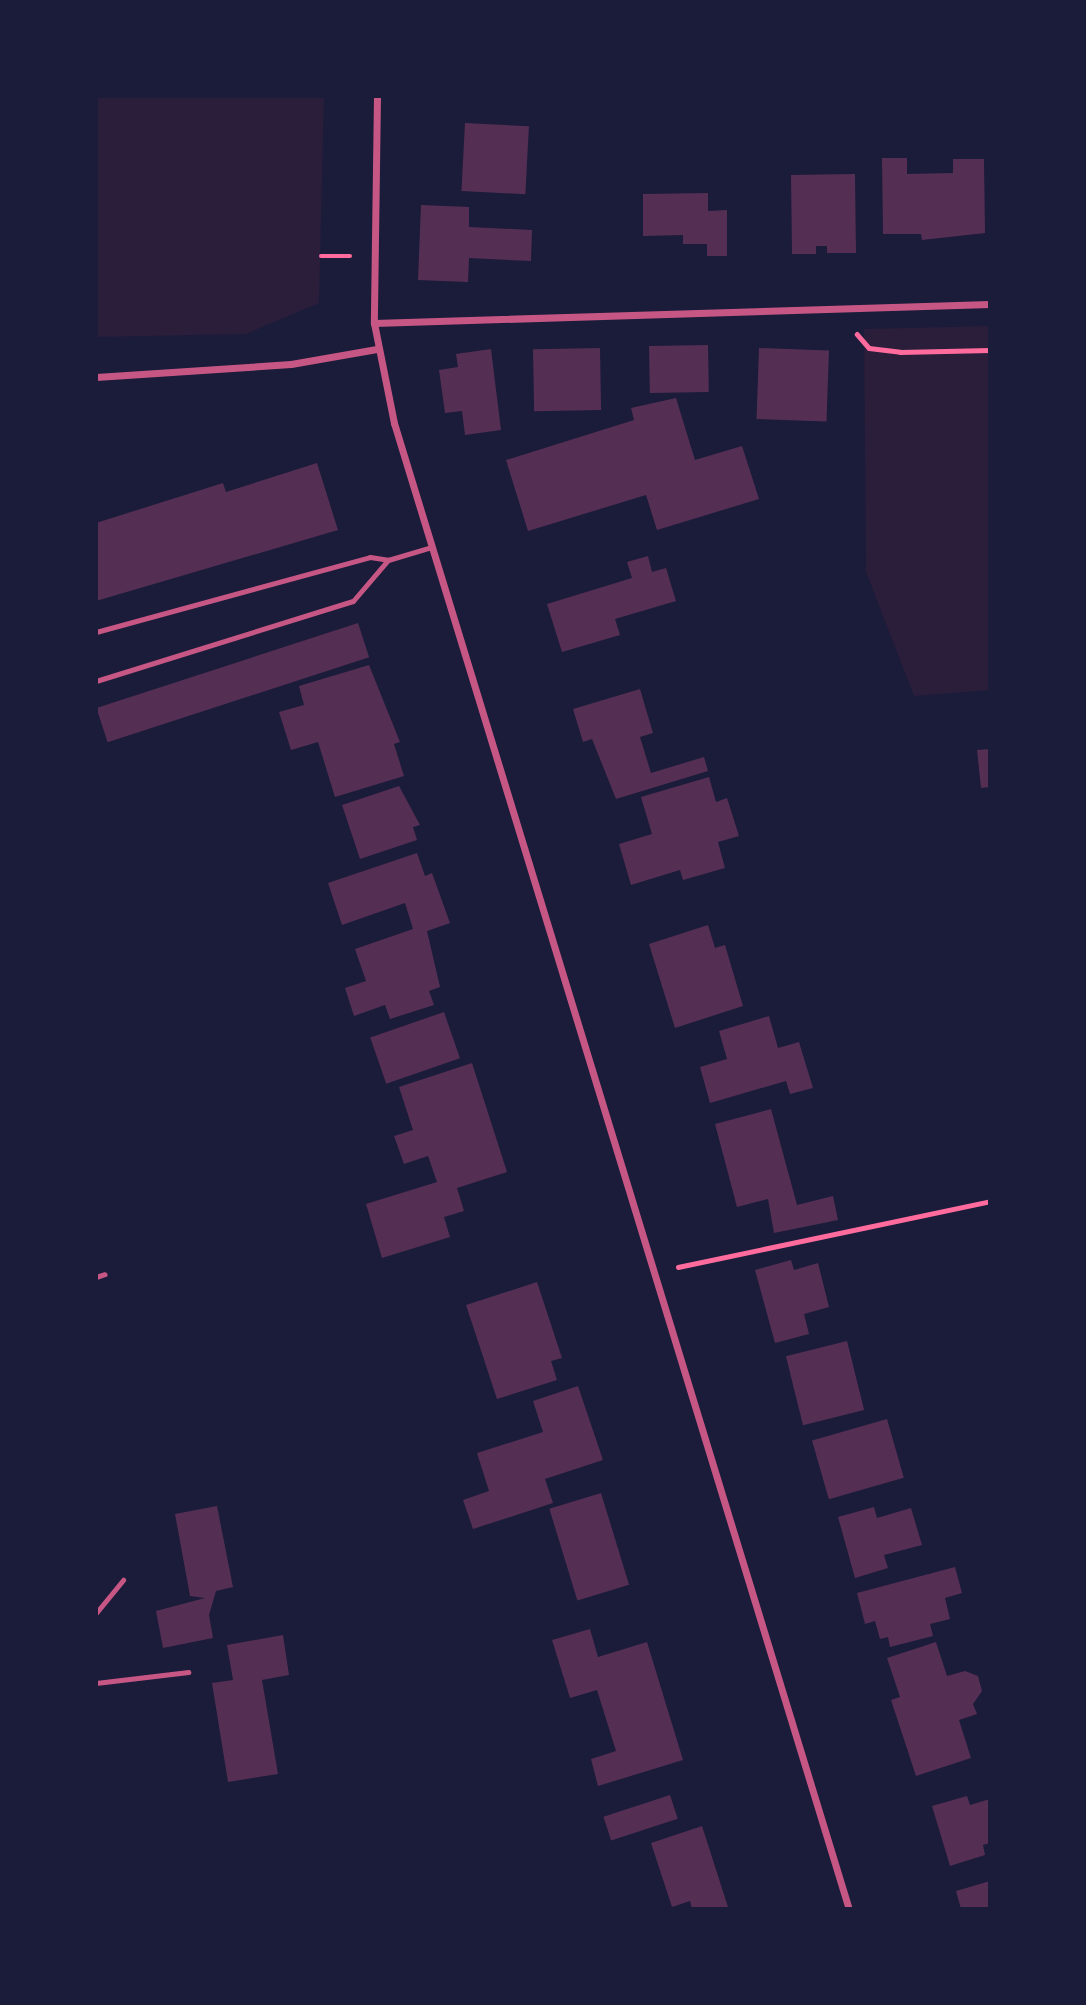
<!DOCTYPE html>
<html>
<head>
<meta charset="utf-8">
<style>
	body { margin:0 }
	#map { position:relative; width:1086px; height:2005px; overflow:hidden; background:#1b1b3a; font-family:"Exo 2",sans-serif }
	div>[style] { position:absolute }
	[style*='--x'] { left:calc(var(--x)*1px); top:calc(var(--y)*1px); width:calc(var(--w)*1px); rotate:calc(var(--a)*1deg) }
	.green>* { inset:0; background:#2a1e3b }
	.building>* { inset:0; background:#542f53; transform-origin:0 0 }
	.path>* { height:4.5px; margin:-2.25px; padding:0 2.25px; transform-origin:2.25px; border-radius:2.25px; background:#ff6b9d }
	.service>* { height:5px; margin:-2.5px; padding:0 2.5px; transform-origin:2.5px; border-radius:2.5px; background:#c65784 }
	.minor>* { height:7px; margin:-3.5px; padding:0 3.5px; transform-origin:3.5px; border-radius:3.5px; background:#c65784 }
	span { translate:-50% -50%; white-space:nowrap; text-align:center; line-height:1.15; -webkit-text-stroke:7px #1b1b3a; paint-order:stroke }
	.frame { position:absolute; inset:0; border:98px solid #1b1b3a; pointer-events:none }
</style>
</head>
<body>
<div id="map">
	<div class="green">
		<div style="clip-path:polygon(96px 96px,324px 96px,319px 303px,246px 334px,96px 337px)"></div>
		<div style="clip-path:polygon(990px 326px,990px 690px,914px 696px,866px 572px,864px 329px)"></div>
	</div>
	<div class="building">
		<div style="left:465px;top:123px;width:64px;height:68px;rotate:3deg"></div>
		<div style="clip-path:polygon(882px 158px,907px 158px,907px 174px,953px 173px,953px 159px,984px 159px,985px 233px,922px 240px,921px 234px,883px 234px)"></div>
		<div style="clip-path:polygon(855px 174px,856px 253px,827px 253px,827px 246px,816px 246px,816px 254px,792px 254px,791px 175px)"></div>
		<div style="clip-path:polygon(708px 193px,708px 211px,727px 210px,727px 256px,707px 256px,707px 244px,683px 244px,683px 235px,643px 236px,643px 194px)"></div>
		<div style="clip-path:polygon(421px 205px,469px 207px,469px 227px,532px 230px,531px 261px,469px 258px,468px 282px,418px 280px)"></div>
		<div style="left:708px;top:345px;width:47px;height:59px;rotate:89deg"></div>
		<div style="left:600px;top:348px;width:62px;height:67px;rotate:89deg"></div>
		<div style="left:759px;top:348px;width:70px;height:71px;rotate:2deg"></div>
		<div style="clip-path:polygon(491px 349px,501px 430px,465px 435px,462px 411px,445px 413px,439px 370px,458px 367px,456px 354px)"></div>
		<div style="clip-path:polygon(676px 398px,695px 460px,742px 446px,759px 499px,657px 530px,646px 495px,528px 531px,506px 460px,634px 420px,631px 408px)"></div>
		<div style="clip-path:polygon(317px 463px,338px 530px,96px 601px,96px 523px,223px 483px,226px 492px)"></div>
		<div style="clip-path:polygon(648px 556px,652px 572px,666px 568px,676px 601px,615px 619px,620px 635px,562px 652px,547px 604px,632px 578px,627px 562px)"></div>
		<div style="left:358px;top:623px;width:36px;height:275px;rotate:72deg"></div>
		<div style="clip-path:polygon(369px 665px,400px 742px,394px 744px,404px 776px,335px 797px,318px 742px,291px 750px,279px 712px,304px 705px,299px 686px)"></div>
		<div style="clip-path:polygon(640px 689px,653px 733px,640px 737px,651px 773px,704px 757px,708px 771px,616px 799px,592px 739px,583px 742px,573px 709px)"></div>
		<div style="clip-path:polygon(990px 749px,990px 787px,981px 788px,977px 750px)"></div>
		<div style="clip-path:polygon(709px 777px,716px 802px,727px 798px,739px 836px,718px 842px,725px 868px,683px 880px,680px 870px,631px 885px,619px 844px,652px 834px,641px 797px)"></div>
		<div style="clip-path:polygon(399px 786px,420px 825px,413px 827px,417px 840px,360px 859px,342px 805px)"></div>
		<div style="clip-path:polygon(417px 853px,425px 876px,432px 873px,450px 923px,427px 931px,440px 987px,429px 991px,434px 1005px,390px 1019px,385px 1005px,354px 1016px,345px 988px,366px 981px,355px 949px,413px 929px,405px 903px,342px 925px,328px 883px)"></div>
		<div style="clip-path:polygon(708px 925px,715px 948px,725px 945px,743px 1006px,675px 1028px,649px 944px)"></div>
		<div style="left:444px;top:1012px;width:49px;height:78px;rotate:71deg"></div>
		<div style="clip-path:polygon(769px 1016px,778px 1048px,799px 1042px,813px 1088px,790px 1094px,786px 1081px,710px 1103px,700px 1067px,727px 1059px,719px 1031px)"></div>
		<div style="clip-path:polygon(472px 1063px,507px 1172px,457px 1188px,464px 1211px,444px 1217px,450px 1237px,382px 1258px,366px 1204px,437px 1182px,428px 1156px,404px 1164px,394px 1136px,413px 1130px,399px 1087px)"></div>
		<div style="clip-path:polygon(771px 1109px,797px 1205px,833px 1196px,838px 1220px,774px 1233px,768px 1199px,737px 1207px,715px 1124px)"></div>
		<div style="clip-path:polygon(791px 1260px,794px 1270px,818px 1263px,829px 1307px,804px 1314px,809px 1334px,775px 1343px,755px 1270px)"></div>
		<div style="clip-path:polygon(537px 1282px,562px 1358px,551px 1361px,557px 1380px,497px 1399px,466px 1305px)"></div>
		<div style="left:847px;top:1341px;width:71px;height:63px;rotate:76deg"></div>
		<div style="clip-path:polygon(578px 1386px,603px 1460px,545px 1479px,553px 1503px,473px 1529px,463px 1500px,489px 1491px,477px 1453px,543px 1432px,533px 1401px)"></div>
		<div style="left:887px;top:1419px;width:61px;height:78px;rotate:74deg"></div>
		<div style="left:601px;top:1493px;width:96px;height:54px;rotate:73deg"></div>
		<div style="clip-path:polygon(217px 1506px,233px 1587px,216px 1591px,209px 1615px,213px 1638px,163px 1648px,156px 1611px,205px 1598px,190px 1596px,175px 1514px)"></div>
		<div style="clip-path:polygon(874px 1507px,877px 1518px,911px 1508px,922px 1545px,884px 1555px,888px 1568px,855px 1578px,838px 1517px)"></div>
		<div style="clip-path:polygon(955px 1567px,962px 1593px,945px 1598px,950px 1619px,930px 1624px,933px 1636px,890px 1647px,888px 1637px,880px 1639px,875px 1621px,865px 1624px,857px 1593px)"></div>
		<div style="clip-path:polygon(590px 1629px,598px 1657px,647px 1642px,683px 1760px,598px 1786px,591px 1759px,616px 1751px,597px 1690px,570px 1698px,552px 1640px)"></div>
		<div style="clip-path:polygon(283px 1635px,289px 1675px,262px 1680px,278px 1774px,228px 1782px,212px 1683px,233px 1680px,227px 1645px)"></div>
		<div style="clip-path:polygon(936px 1642px,947px 1676px,965px 1671px,978px 1676px,982px 1691px,973px 1704px,977px 1714px,959px 1720px,971px 1758px,916px 1776px,891px 1700px,900px 1697px,887px 1658px)"></div>
		<div style="left:670px;top:1795px;width:25px;height:70px;rotate:72deg"></div>
		<div style="clip-path:polygon(967px 1796px,970px 1805px,990px 1799px,990px 1843px,983px 1845px,985px 1855px,950px 1866px,932px 1806px)"></div>
		<div style="clip-path:polygon(702px 1826px,728px 1907px,692px 1909px,690px 1901px,672px 1907px,651px 1843px)"></div>
		<div style="clip-path:polygon(990px 1881px,990px 1909px,961px 1909px,956px 1891px)"></div>
	</div>
	<div class="path">
		<div style="--x:321;--y:256;--w:29;--a:0"></div>
		<div style="--x:857;--y:334;--w:18;--a:49"></div>
		<div style="--x:869;--y:348;--w:31;--a:7"></div>
		<div style="--x:900;--y:352;--w:90;--a:-1.3"></div>
		<div style="--x:678;--y:1267;--w:319;--a:-11.9"></div>
	</div>
	<div class="service">
		<div style="--x:96;--y:632;--w:284;--a:-15.3"></div>
		<div style="--x:370;--y:557;--w:18;--a:9"></div>
		<div style="--x:388;--y:560;--w:46;--a:-16.5"></div>
		<div style="--x:96;--y:681;--w:269;--a:-17.3"></div>
		<div style="--x:353;--y:601;--w:54;--a:-49.5"></div>
		<div style="--x:96;--y:1277;--w:9;--a:-18"></div>
		<div style="--x:96;--y:1613;--w:43;--a:-50.7"></div>
		<div style="--x:96;--y:1683;--w:93;--a:-6.8"></div>
	</div>
	<div class="minor">
		<div style="--x:377;--y:96;--w:227;--a:90.8"></div>
		<div style="--x:374;--y:323;--w:102;--a:78.7"></div>
		<div style="--x:394;--y:423;--w:1554;--a:72.98"></div>
		<div style="--x:374;--y:323;--w:616;--a:-1.77"></div>
		<div style="--x:96;--y:377;--w:195;--a:-3.8"></div>
		<div style="--x:291;--y:364;--w:87;--a:-9.9"></div>
	</div>
	<div class="frame"></div>
</div>
</body>
</html>
